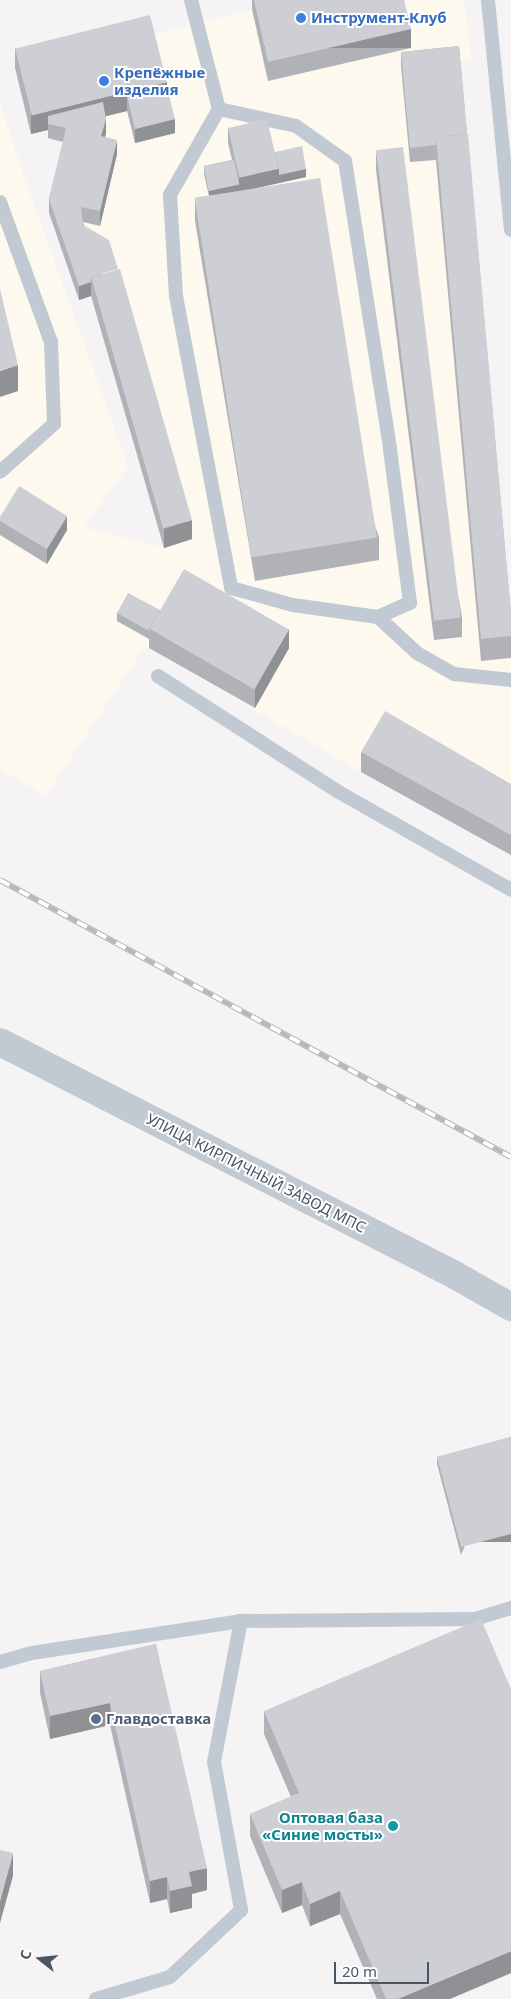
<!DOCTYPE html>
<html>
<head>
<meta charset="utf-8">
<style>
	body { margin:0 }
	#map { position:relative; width:511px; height:1999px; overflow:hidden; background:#f5f3f3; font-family:"Noto Sans",sans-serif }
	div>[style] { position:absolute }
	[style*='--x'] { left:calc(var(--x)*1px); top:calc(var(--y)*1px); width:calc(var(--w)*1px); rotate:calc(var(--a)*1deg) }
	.commercial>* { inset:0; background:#fdf9ef }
	.lane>* { height:14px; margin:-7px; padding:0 7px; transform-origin:7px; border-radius:7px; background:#c1cad2 }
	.street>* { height:28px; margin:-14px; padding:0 14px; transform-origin:14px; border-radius:14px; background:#c1cad2 }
	.rail>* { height:5.5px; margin-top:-2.75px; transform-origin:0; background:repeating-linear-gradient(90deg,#fff 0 11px,#b5b8bd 0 22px); box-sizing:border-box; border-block:1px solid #b5b8bd }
	.wall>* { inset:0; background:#b0b2b7 }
	.shaded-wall>* { inset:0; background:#909195; transform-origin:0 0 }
	.building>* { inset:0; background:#cdcfd5; transform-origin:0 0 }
	.dots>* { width:14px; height:14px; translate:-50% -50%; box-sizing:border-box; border:2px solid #fff; border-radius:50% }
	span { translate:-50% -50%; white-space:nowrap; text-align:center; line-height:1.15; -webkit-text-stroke:4px #fff; paint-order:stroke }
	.shop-label { font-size:15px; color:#366cbe; font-weight:700 }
	.left { translate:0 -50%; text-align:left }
	.street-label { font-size:15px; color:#4a5661 }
	.service-label { font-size:15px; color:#4e5e75; font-weight:700 }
	.culture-label { font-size:15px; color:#0d838f; font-weight:700 }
	.right { translate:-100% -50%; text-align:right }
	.north { position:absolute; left:15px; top:1934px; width:50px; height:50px; -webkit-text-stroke:4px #fff; paint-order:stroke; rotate:286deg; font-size:14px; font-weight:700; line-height:20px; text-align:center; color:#4a5661 }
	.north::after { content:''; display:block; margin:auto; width:18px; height:22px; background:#4a5661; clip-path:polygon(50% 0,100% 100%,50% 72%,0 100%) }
	.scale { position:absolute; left:334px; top:1962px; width:95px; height:22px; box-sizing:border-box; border:2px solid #4a5661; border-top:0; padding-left:6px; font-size:15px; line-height:18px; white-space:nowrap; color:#4a5661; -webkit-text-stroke:4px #fff; paint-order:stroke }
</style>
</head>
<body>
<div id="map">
	<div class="commercial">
		<div style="clip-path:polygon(290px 0,464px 0,472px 59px,401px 67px,410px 162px,436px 160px,511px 658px,511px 855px,361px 772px,149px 648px,144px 647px,46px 796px,0 769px,0 103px,21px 168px,128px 466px,84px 527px,164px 548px,91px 297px,79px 300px,49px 213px,66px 143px,48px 138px,47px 131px,31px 134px,15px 68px)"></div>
	</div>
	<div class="lane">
		<div style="--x:191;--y:0;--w:113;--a:75.6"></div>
		<div style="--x:219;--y:109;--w:99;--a:119.7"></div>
		<div style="--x:170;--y:195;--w:101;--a:86.6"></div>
		<div style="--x:176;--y:296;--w:297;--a:79.3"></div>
		<div style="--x:231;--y:588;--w:64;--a:15.3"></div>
		<div style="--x:293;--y:605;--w:86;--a:8"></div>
		<div style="--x:378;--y:617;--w:35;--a:-24"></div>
		<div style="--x:410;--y:603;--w:156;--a:-97.4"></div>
		<div style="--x:390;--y:448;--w:291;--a:-98.9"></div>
		<div style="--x:345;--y:161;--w:60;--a:-144.5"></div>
		<div style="--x:296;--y:126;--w:79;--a:-167.6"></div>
		<div style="--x:488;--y:0;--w:231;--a:84.3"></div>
		<div style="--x:0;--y:202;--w:149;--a:70"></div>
		<div style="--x:51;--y:342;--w:82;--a:87.9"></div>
		<div style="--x:54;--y:424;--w:72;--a:138.4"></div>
		<div style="--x:378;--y:617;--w:53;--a:42.7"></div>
		<div style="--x:417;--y:653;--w:43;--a:29.6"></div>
		<div style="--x:454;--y:674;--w:57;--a:6"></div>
		<div style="--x:158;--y:676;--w:213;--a:32.7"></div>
		<div style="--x:337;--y:791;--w:200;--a:29.6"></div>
		<div style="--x:0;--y:1662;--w:33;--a:-16"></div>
		<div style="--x:32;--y:1653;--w:211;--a:-8.7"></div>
		<div style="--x:241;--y:1621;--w:234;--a:-0.5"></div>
		<div style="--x:475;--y:1619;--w:38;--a:-17"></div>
		<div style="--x:96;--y:1999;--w:77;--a:-16.6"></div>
		<div style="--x:170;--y:1977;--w:98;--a:-43.3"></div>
		<div style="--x:241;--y:1910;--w:150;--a:-100.3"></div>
		<div style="--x:214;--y:1762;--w:144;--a:-79.2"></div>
	</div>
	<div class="street">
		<div style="--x:0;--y:1042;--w:509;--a:27.12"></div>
		<div style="--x:453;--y:1274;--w:67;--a:29.6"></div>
	</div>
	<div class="rail">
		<div style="--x:0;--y:880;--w:581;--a:28.46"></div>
	</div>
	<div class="wall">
		<div style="clip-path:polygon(252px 0,404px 0,411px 48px,268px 81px,252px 9px)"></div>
		<div style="clip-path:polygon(459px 46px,511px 614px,511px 658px,481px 661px,436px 160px,410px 162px,401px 66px,401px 52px)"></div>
		<div style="clip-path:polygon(15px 48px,167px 87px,175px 133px,135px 143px,127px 111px,106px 116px,106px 133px,105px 137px,117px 154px,100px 226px,83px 222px,192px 539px,164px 548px,91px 296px,79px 300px,49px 213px,49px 199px,63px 142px,48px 138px,48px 130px,31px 134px,15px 68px)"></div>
		<div style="clip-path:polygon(228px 128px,275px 152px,306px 177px,255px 188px,379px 537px,379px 560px,255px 581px,195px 221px,195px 198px,209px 196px,204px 174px,204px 166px,232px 160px,228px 143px)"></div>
		<div style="clip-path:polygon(376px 151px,462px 617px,462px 637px,434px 640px,376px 170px)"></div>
		<div style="clip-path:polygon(0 517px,67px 530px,47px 564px,0 535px)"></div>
		<div style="clip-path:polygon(160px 610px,289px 648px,255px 708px,149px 648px,149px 639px,117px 621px,117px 613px)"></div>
		<div style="clip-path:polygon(361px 752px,511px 784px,511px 855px,361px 772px)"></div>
		<div style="clip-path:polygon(511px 1437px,461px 1555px,437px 1464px,437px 1457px)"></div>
		<div style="clip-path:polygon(156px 1644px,207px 1890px,192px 1894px,192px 1908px,170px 1913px,167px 1899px,150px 1903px,110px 1725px,50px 1739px,40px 1693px,40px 1671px)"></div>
		<div style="clip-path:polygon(264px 1711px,450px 1999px,377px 1999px,340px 1914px,310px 1926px,302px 1905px,282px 1913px,250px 1836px,250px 1814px,291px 1797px,264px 1734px)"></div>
	</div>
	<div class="shaded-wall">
		<div style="left:411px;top:29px;width:19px;height:147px;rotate:90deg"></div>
		<div style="clip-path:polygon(167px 82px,167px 101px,127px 96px,127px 111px,62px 127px,48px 124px,48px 130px,31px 134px,31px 115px)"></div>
		<div style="clip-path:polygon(106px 119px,106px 133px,101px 151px,101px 136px)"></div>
		<div style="clip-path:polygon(175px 119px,175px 133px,135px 143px,135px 129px)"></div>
		<div style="clip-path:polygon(117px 140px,117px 154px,100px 226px,100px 211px)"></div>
		<div style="clip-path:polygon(279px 169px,306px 169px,306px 177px,209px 199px,209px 191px,239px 184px,239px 177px)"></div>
		<div style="clip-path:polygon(91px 282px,91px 296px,79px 300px,79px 286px)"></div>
		<div style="clip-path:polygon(18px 365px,18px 391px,0 397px,0 371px)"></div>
		<div style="clip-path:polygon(67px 516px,67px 530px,47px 564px,47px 549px)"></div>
		<div style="clip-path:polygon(192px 520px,192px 539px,164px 548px,164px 529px)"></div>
		<div style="clip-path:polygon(289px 629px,289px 648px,255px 708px,255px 689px)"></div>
		<div style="left:511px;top:1534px;width:8px;height:52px;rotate:90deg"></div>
		<div style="clip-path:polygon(110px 1703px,110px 1725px,50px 1739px,50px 1716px)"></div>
		<div style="clip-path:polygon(13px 1853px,13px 1876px,0 1923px,0 1901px)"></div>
		<div style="clip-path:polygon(207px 1868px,207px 1890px,192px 1894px,192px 1908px,170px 1913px,170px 1891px,189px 1872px)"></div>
		<div style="clip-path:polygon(167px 1877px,167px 1899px,150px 1903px,150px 1881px)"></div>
		<div style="clip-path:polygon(302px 1882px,302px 1905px,282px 1913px,282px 1890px)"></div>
		<div style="clip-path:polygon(340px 1891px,340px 1914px,310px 1926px,310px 1904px)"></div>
		<div style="clip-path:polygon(511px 1951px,511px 1973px,450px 1999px,398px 1999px)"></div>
	</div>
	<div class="building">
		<div style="clip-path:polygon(254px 0,404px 0,411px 29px,268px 62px)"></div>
		<div style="left:150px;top:15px;width:69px;height:139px;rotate:76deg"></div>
		<div style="clip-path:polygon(459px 46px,467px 134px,436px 137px,436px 145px,410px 148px,401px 52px)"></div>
		<div style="left:167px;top:87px;width:33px;height:41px;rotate:76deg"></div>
		<div style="clip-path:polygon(103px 102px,106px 119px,101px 136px,117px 140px,100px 211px,81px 207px,83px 225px,109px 240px,118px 269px,91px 277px,91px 282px,79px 286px,49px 199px,66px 128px,48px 124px,48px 116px)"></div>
		<div style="left:267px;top:119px;width:51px;height:40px;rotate:77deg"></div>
		<div style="clip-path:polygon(468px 134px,511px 614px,511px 636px,481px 639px,436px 137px)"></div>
		<div style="clip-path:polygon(302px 146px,306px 169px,279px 175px,279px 169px,275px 152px)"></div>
		<div style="left:403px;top:147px;width:474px;height:27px;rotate:83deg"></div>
		<div style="left:234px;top:160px;width:25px;height:31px;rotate:78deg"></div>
		<div style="left:320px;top:178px;width:364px;height:127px;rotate:81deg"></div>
		<div style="left:120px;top:269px;width:261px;height:30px;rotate:74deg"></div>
		<div style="clip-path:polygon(0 289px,18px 365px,0 371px)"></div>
		<div style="clip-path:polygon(19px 486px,67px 516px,47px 549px,0 521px,0 517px)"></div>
		<div style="left:184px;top:569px;width:121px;height:69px;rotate:30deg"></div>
		<div style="clip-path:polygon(128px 593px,160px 610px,149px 629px,149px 631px,117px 613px)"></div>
		<div style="clip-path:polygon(385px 711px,511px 784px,511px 835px,361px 752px)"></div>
		<div style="clip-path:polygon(511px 1437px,511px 1534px,461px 1547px,437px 1457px)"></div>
		<div style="clip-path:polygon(481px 1619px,511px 1689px,511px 1951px,398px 1999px,386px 1999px,340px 1891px,310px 1904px,302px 1882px,282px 1890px,250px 1814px,299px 1793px,264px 1711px)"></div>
		<div style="clip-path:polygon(156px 1644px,207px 1868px,189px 1872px,192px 1886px,170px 1891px,167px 1877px,150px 1881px,110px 1703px,50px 1716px,40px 1671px)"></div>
		<div style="clip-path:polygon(0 1850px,13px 1853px,0 1901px)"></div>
	</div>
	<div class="dots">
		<div style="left:301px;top:18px;background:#3f7fe0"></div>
		<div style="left:104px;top:81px;background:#3f7fe0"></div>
		<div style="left:96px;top:1719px;background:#5c6f8a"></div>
		<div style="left:393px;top:1826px;background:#0f9aa8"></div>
	</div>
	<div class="shop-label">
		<span class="left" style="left:311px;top:18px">Инструмент-Клуб</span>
		<span class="left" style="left:114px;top:81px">Крепёжные<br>изделия</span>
	</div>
	<div class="street-label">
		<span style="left:256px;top:1173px;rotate:27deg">УЛИЦА КИРПИЧНЫЙ ЗАВОД МПС</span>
	</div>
	<div class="service-label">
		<span class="left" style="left:106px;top:1719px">Главдоставка</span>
	</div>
	<div class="culture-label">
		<span class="right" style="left:383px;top:1826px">Оптовая база<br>«Синие мосты»</span>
	</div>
	<div class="north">С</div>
	<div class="scale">20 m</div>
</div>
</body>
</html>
